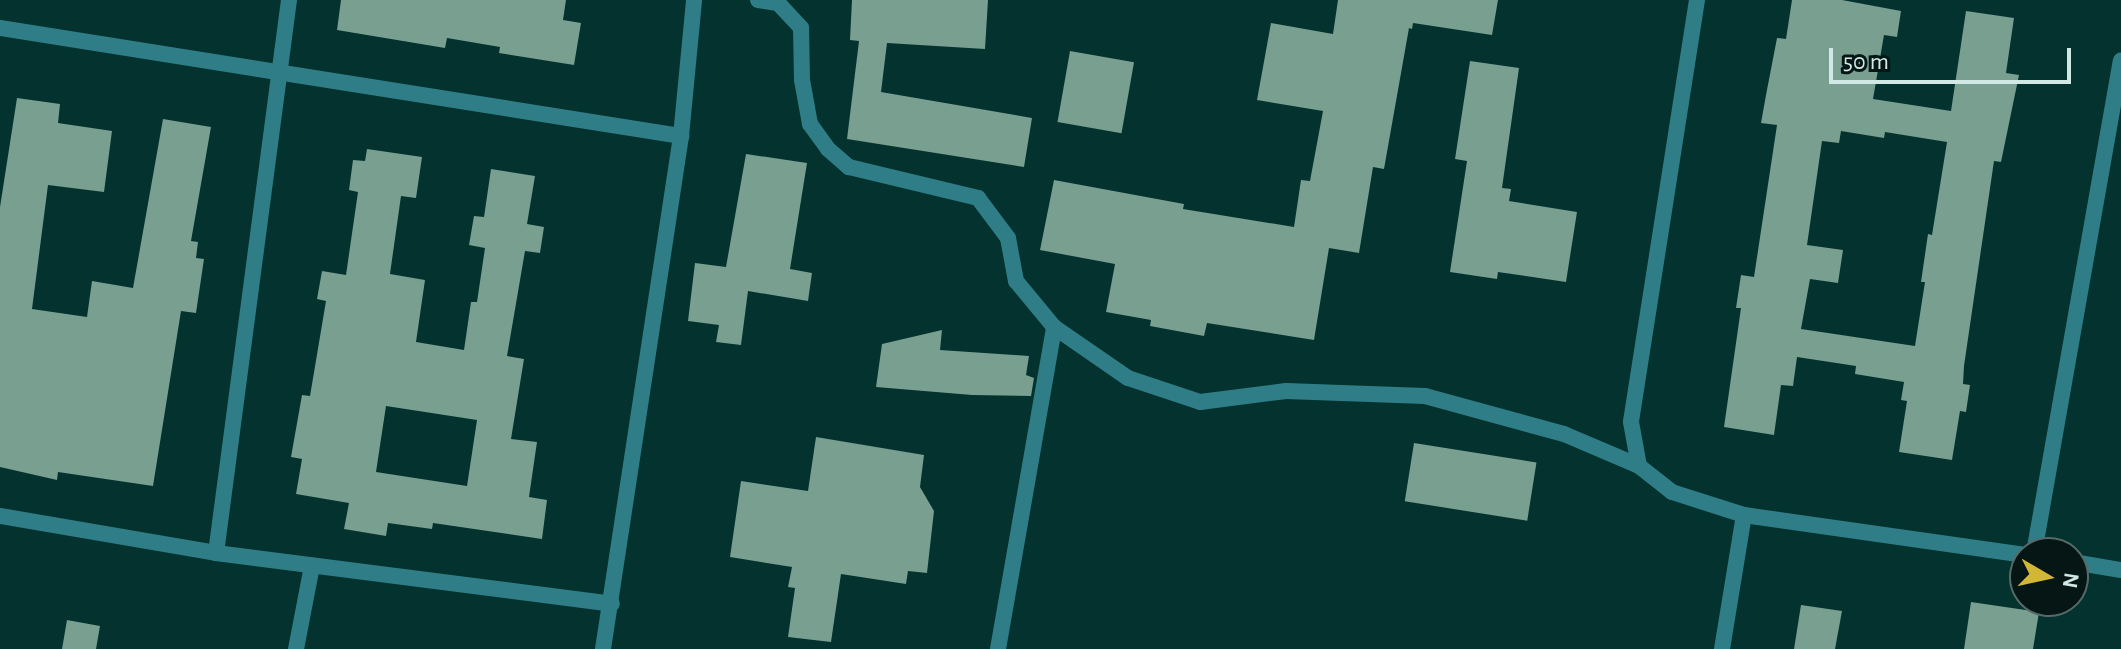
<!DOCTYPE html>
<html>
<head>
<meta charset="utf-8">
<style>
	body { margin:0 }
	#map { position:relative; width:2121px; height:649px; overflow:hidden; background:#03322f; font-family:"Alegreya Sans",sans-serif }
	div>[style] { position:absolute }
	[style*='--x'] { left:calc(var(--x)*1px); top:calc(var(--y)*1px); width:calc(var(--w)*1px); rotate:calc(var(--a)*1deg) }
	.building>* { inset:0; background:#789f90; transform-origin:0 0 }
	.minor>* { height:16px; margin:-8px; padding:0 8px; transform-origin:8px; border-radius:8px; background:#2f7e87 }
	.tertiary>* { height:16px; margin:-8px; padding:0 8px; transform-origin:8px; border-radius:8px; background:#2f7e87 }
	span { translate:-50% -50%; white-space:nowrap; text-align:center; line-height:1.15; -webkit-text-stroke:8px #051615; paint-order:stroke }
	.north { position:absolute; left:2009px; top:537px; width:80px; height:80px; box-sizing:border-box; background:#051615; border:2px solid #576a68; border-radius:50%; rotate:99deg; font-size:22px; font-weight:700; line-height:32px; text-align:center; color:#d1e8e5 }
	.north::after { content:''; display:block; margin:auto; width:28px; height:36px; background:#d2b736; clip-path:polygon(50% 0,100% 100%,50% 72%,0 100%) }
	.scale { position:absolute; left:1829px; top:48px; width:242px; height:36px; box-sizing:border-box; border:4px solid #d1e8e5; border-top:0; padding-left:10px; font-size:24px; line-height:28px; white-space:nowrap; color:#d1e8e5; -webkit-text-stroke:6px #051615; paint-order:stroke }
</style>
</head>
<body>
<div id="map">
	<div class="building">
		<div style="clip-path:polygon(341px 0,566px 0,563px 20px,581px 23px,574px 65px,499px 53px,500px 47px,447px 38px,445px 48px,337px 30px)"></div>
		<div style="clip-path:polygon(852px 0,988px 0,985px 49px,887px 43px,881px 92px,1032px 118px,1024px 167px,847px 139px,859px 41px,850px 40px)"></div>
		<div style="clip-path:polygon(1338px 0,1498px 0,1492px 35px,1413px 23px,1412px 29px,1409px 28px,1384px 169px,1373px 167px,1359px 253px,1329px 248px,1314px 340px,1207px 323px,1204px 336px,1150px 326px,1151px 320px,1106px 312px,1115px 264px,1040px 250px,1054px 180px,1184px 204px,1183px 209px,1294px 227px,1301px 180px,1310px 181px,1323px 111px,1257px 100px,1271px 23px,1333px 34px)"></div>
		<div style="clip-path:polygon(evenodd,1792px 0,1842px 0,1901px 11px,1897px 37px,1884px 35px,1873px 99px,1951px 111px,1966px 11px,2014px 18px,2006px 73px,2019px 75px,2001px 162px,1994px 161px,1964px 366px,1963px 384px,1970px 385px,1966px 412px,1960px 411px,1952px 460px,1899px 452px,1907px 401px,1901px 400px,1904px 382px,1855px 374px,1856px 366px,1797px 357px,1793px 386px,1781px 385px,1774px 435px,1724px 427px,1741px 308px,1736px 308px,1741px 275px,1754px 277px,1777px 125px,1761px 123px,1766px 95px,1777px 38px,1786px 39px,1792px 0,1841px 131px,1884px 138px,1885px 132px,1947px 142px,1932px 235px,1928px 234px,1921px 282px,1925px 282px,1915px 346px,1801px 329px,1810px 279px,1838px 283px,1843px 250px,1807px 245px,1822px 141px,1839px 143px,1841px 131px)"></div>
		<div style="left:1070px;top:51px;width:65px;height:72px;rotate:10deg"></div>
		<div style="clip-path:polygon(1470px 61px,1519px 68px,1502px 188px,1511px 189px,1509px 201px,1577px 212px,1566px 282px,1498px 272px,1497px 279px,1450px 272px,1467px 161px,1455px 159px)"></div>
		<div style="clip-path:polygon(17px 98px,60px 104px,58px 123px,112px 131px,104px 192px,48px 185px,32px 309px,87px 317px,92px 281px,133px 288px,163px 119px,211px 127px,191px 241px,198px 242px,196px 258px,204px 259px,196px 313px,181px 311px,153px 486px,58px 472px,57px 480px,0 467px,0 207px)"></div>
		<div style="clip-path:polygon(evenodd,367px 149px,422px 157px,416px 198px,401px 196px,390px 274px,425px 280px,416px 342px,464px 350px,471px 302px,477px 302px,485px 248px,469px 245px,474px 216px,484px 217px,491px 169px,535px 176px,527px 224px,544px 227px,540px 253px,525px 251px,507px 356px,524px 359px,511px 439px,537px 442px,529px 497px,547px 500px,542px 539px,433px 523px,432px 529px,388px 523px,386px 536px,344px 529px,349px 503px,296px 494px,302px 459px,291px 457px,302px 395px,310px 396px,326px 301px,317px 299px,322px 271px,346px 275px,358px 192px,349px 190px,353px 160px,365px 161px,367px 149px,386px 406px,477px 420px,467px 486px,376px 472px,386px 406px)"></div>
		<div style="clip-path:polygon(746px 154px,807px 163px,790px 269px,812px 273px,808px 301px,748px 291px,741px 345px,716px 342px,719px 325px,688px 321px,695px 263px,726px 267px)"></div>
		<div style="clip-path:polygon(942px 330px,940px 350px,1029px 356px,1026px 375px,1034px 378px,1031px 396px,972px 395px,876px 387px,882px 344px)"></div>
		<div style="clip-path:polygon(816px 437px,924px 455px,920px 487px,934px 511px,927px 573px,908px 571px,906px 584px,841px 574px,831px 642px,788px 637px,795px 588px,788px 587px,792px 567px,730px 557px,741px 481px,808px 491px)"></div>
		<div style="left:1414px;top:443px;width:124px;height:59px;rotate:9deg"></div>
		<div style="clip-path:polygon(1971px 602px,2039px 612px,2033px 649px,1964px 649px)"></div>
		<div style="clip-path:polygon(1801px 605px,1842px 611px,1835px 649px,1794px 649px)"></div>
		<div style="clip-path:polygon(67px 620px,100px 626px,96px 649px,62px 649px)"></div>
	</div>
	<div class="minor">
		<div style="--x:758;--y:0;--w:20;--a:9"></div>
		<div style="--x:778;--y:3;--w:34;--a:47"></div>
		<div style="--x:801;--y:28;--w:52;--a:88.9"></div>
		<div style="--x:802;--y:80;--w:45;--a:79.7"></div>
		<div style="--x:810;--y:124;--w:31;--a:54"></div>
		<div style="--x:828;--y:149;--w:28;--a:41"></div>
		<div style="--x:849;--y:167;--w:133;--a:13.5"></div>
		<div style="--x:978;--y:198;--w:50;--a:53.1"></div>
		<div style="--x:1008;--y:238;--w:44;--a:79.5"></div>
		<div style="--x:1016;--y:281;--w:60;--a:50.4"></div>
		<div style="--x:1054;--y:327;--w:90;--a:34.6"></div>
		<div style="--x:1128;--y:378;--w:76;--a:18.4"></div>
		<div style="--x:1200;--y:402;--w:87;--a:-7.3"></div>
		<div style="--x:1286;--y:391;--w:139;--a:2.1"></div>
		<div style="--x:1425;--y:396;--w:144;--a:15.3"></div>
		<div style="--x:1564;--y:434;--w:82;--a:23.1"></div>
		<div style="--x:1697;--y:0;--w:427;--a:98.9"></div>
		<div style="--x:1631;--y:422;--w:45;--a:79.7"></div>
		<div style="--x:1639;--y:466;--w:42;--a:38.2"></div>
		<div style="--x:1672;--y:492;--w:76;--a:17.7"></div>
		<div style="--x:1744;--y:515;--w:284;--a:8.1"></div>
		<div style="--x:0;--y:28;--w:690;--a:9.01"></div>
		<div style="--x:0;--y:516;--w:219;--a:9.7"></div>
		<div style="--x:216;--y:553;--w:399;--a:7.3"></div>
		<div style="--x:216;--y:553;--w:558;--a:-82.48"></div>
		<div style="--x:2034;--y:553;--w:500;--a:-80"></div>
		<div style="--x:2073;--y:562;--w:49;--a:9.5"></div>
		<div style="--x:296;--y:649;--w:85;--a:-79.1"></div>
		<div style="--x:998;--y:649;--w:327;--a:-80.1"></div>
		<div style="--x:1722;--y:649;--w:136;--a:-80.7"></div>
	</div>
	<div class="tertiary">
		<div style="--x:603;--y:649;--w:519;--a:-81.35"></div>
		<div style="--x:681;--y:136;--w:137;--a:-84.5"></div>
	</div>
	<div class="north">N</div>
	<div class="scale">50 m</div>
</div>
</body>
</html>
